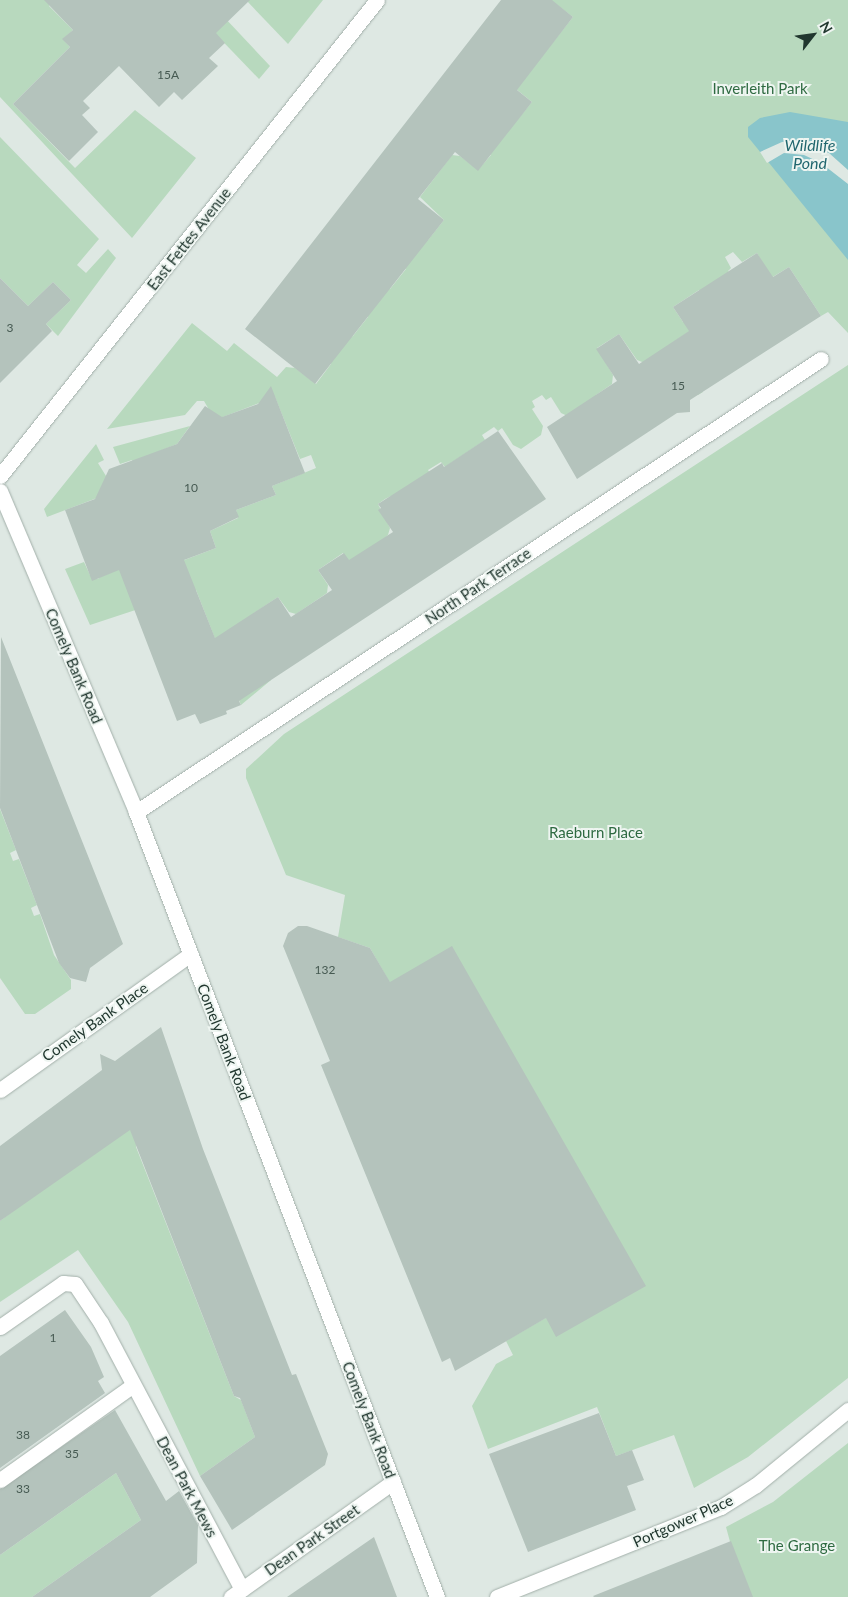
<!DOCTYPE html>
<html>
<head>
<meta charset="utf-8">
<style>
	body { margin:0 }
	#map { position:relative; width:848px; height:1597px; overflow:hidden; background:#dee8e3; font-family:Lato,sans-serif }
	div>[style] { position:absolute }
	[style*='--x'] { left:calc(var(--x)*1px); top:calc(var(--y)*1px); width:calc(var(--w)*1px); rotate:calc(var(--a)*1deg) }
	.green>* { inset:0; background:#b8d9be }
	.water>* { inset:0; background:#89c5cb }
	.pier>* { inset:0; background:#dee8e3 }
	.building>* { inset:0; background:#b4c3bc }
	.roads { filter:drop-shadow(0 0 1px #a2afa9) drop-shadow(0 0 1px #a2afa9) }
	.minor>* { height:15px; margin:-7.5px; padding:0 7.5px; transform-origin:7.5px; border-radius:7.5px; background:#fff }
	.tertiary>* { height:15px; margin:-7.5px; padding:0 7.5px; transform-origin:7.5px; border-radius:7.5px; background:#fff }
	.secondary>* { height:15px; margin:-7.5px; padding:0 7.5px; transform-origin:7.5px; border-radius:7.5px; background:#fff }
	span { translate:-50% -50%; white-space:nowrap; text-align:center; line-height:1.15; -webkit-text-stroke:4px #eef5f1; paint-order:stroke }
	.number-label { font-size:12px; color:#465a52 }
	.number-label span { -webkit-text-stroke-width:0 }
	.park-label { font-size:15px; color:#2e6a41 }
	.street-label { font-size:15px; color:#21372f }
	.water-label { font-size:16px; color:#20666e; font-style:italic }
	.north { position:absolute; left:788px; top:10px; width:50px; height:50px; -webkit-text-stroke:4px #eef5f1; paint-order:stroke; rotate:60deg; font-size:14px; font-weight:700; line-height:20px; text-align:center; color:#21372f }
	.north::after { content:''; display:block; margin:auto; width:18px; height:22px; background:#21372f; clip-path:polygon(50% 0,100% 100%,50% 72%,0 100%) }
</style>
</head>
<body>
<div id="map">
	<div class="green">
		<div style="clip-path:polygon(0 0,52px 0,49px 6px,73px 30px,63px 39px,70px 47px,13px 104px,75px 168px,135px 110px,196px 158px,132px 238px,0 97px)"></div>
		<div style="clip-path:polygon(183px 0,208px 0,270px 66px,259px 79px)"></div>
		<div style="clip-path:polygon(246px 0,323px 0,288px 44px)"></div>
		<div style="clip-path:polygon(551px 0,848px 0,848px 333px,828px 312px,821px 316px,789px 267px,771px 278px,757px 253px,742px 262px,733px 252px,725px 257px,731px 268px,728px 271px,738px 287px,708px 305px,699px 290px,673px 307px,683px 322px,687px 320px,690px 331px,672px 343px,703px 392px,698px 395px,688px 380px,637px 360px,619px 334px,597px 348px,613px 375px,612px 384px,596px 395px,628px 444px,561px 413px,551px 397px,546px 400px,542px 395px,532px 401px,535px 407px,532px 409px,543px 426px,541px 435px,521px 449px,513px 445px,502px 428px,498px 431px,494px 427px,482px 435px,485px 440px,445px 467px,441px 462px,428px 470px,432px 476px,394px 500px,391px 496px,385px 499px,378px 504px,390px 528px,388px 535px,354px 568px,343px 553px,318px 570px,328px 585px,327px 593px,296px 614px,289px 612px,278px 597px,254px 613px,271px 680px,241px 705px,196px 590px,90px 625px,65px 569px,84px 562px,90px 575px,98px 579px,108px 568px,166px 567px,216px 548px,210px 531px,238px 518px,236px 510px,276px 495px,272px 486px,316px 468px,311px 455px,300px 459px,275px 397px,215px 420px,204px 401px,197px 401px,185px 415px,107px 429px,192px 323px,227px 351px,234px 343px,277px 377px,286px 367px,295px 368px,316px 384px,331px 364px,312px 349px,353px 336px,360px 327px,368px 317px,370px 274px,390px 289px,406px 269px,385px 253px,415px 229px,428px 240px,444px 220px,420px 197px,452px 155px,460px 156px,478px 170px,491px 155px,472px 140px,518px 119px,532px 102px,516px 89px,573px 17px)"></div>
		<div style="clip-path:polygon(0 137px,99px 239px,77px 265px,86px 273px,108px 249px,116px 258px,58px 336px,46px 324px,71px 300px,53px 282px,28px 306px,0 278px)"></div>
		<div style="clip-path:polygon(848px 365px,848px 1378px,748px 1457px,694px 1488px,674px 1435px,616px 1456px,597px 1407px,488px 1449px,472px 1406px,496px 1364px,513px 1355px,506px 1341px,573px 1302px,370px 948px,338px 937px,345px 895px,286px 875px,246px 778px,246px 769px,284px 734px)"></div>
		<div style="clip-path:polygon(190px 426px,177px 444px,133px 462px,132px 460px,120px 464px,113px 447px)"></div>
		<div style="clip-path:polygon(96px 444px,104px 460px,98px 463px,106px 476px,110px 493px,47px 517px,44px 509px)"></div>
		<div style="clip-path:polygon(0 809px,16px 850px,10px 853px,13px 861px,19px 859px,37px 905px,31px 908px,34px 916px,40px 914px,54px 955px,71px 980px,71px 989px,35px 1014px,25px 1014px,0 978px)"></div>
		<div style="clip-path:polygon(131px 1121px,138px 1139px,136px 1147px,234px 1396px,241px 1400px,255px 1437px,200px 1476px,128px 1322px,78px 1250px,0 1302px,0 1221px)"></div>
		<div style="clip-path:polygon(848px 1443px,848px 1597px,745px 1597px,726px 1527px,773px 1502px)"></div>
		<div style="clip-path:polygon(116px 1473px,141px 1520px,32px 1597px,0 1597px,0 1555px)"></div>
	</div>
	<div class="water">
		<div style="clip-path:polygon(790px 112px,848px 122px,848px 260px,748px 137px,748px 127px,760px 118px)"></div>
	</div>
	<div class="pier">
		<div style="clip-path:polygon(795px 140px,829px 153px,848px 170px,848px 184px,821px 163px,804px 155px,784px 153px,767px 163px,760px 152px,782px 142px)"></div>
	</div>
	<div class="building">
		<div style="clip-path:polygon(44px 0,250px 0,216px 33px,225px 43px,209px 58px,218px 66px,182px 100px,174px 92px,159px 107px,119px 66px,83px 101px,90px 108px,82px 115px,98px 132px,69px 161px,13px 104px,70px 47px,62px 39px,73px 30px)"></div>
		<div style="clip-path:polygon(501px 0,552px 0,573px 17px,517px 90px,532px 102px,478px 171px,455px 152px,418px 199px,444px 220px,315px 384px,245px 329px)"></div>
		<div style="clip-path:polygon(757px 253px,773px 277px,789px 267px,821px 316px,690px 400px,690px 412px,677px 413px,577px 479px,547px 427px,617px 381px,596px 349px,619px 334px,639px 364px,689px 331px,673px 307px)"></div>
		<div style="clip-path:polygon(0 278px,28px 306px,53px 282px,71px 300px,46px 324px,52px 331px,0 383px)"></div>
		<div style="clip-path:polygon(271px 386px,305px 473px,272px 486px,276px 495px,236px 510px,239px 517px,210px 531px,216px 548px,184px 560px,215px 638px,278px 597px,291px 617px,332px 590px,318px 570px,344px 553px,349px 560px,393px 532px,378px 510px,381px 508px,378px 504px,442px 463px,444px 467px,498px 431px,546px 499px,239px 701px,241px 705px,226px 711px,227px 714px,200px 724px,195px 714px,177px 721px,119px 570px,92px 581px,65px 510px,95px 499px,109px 469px,177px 444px,205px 406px,222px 417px,258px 404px)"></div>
		<div style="clip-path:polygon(1px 637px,123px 944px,90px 968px,86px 982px,70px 978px,59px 963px,0 808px)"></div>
		<div style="clip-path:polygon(298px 926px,307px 926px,370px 948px,390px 982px,452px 946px,646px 1286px,556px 1337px,546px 1318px,455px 1371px,450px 1358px,442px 1362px,321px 1065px,330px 1061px,283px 946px,288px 933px)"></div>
		<div style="clip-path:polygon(161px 1027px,203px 1149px,292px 1375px,296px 1374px,328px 1454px,325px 1465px,232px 1530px,200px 1476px,255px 1437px,240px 1398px,234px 1396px,130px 1130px,0 1221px,0 1146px,102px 1070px,100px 1054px,115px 1061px)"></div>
		<div style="clip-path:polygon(65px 1310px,91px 1347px,104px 1377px,98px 1381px,105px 1393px,0 1468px,0 1356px)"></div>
		<div style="clip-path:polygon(115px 1410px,166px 1501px,179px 1491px,198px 1525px,197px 1563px,150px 1597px,32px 1597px,141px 1520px,116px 1473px,0 1555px,0 1489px)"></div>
		<div style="clip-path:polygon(599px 1413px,616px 1456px,632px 1450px,644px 1480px,627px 1486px,636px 1510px,528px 1552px,489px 1454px)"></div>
		<div style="clip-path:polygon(374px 1537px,397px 1597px,287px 1597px,319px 1575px)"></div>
		<div style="clip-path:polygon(731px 1541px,753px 1597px,594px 1597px,593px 1596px)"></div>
	</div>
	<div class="roads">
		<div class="minor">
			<div style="--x:136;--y:812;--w:821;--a:-33.48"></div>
			<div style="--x:0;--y:1090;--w:234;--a:-35.5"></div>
			<div style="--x:0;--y:1327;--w:77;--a:-34.9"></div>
			<div style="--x:63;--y:1283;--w:12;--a:5"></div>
			<div style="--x:75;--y:1284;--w:47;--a:56.3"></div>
			<div style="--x:101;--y:1323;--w:301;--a:62.1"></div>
			<div style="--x:0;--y:1480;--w:163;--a:-35.5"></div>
			<div style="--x:231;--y:1597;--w:199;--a:-35.4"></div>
			<div style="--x:497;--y:1597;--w:241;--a:-21.9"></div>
			<div style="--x:721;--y:1507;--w:41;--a:-32.2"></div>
			<div style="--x:756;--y:1485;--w:119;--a:-39.2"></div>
		</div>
		<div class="tertiary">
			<div style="--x:0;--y:476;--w:607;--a:-51.62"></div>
		</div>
		<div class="secondary">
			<div style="--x:0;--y:491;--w:349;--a:67"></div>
			<div style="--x:136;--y:812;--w:841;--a:69.02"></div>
		</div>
	</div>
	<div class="number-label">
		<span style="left:168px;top:75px">15A</span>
		<span style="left:10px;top:328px">3</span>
		<span style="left:678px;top:386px">15</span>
		<span style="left:191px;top:488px">10</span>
		<span style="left:325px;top:970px">132</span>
		<span style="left:53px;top:1338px">1</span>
		<span style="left:23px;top:1435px">38</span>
		<span style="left:72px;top:1454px">35</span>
		<span style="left:23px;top:1489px">33</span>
	</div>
	<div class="park-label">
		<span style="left:760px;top:89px">Inverleith Park</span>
		<span style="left:596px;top:833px">Raeburn Place</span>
		<span style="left:797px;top:1546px">The Grange</span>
	</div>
	<div class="street-label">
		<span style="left:189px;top:239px;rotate:-52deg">East Fettes Avenue</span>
		<span style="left:478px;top:586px;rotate:-34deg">North Park Terrace</span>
		<span style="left:74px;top:666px;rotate:67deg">Comely Bank Road</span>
		<span style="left:95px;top:1022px;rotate:-35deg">Comely Bank Place</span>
		<span style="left:224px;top:1042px;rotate:69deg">Comely Bank Road</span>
		<span style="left:369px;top:1420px;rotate:69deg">Comely Bank Road</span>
		<span style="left:187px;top:1487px;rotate:62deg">Dean Park Mews</span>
		<span style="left:683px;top:1521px;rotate:-24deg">Portgower Place</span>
		<span style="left:312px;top:1540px;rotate:-35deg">Dean Park Street</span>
	</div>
	<div class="water-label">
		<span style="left:810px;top:154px">Wildlife<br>Pond</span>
	</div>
	<div class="north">N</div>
</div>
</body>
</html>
